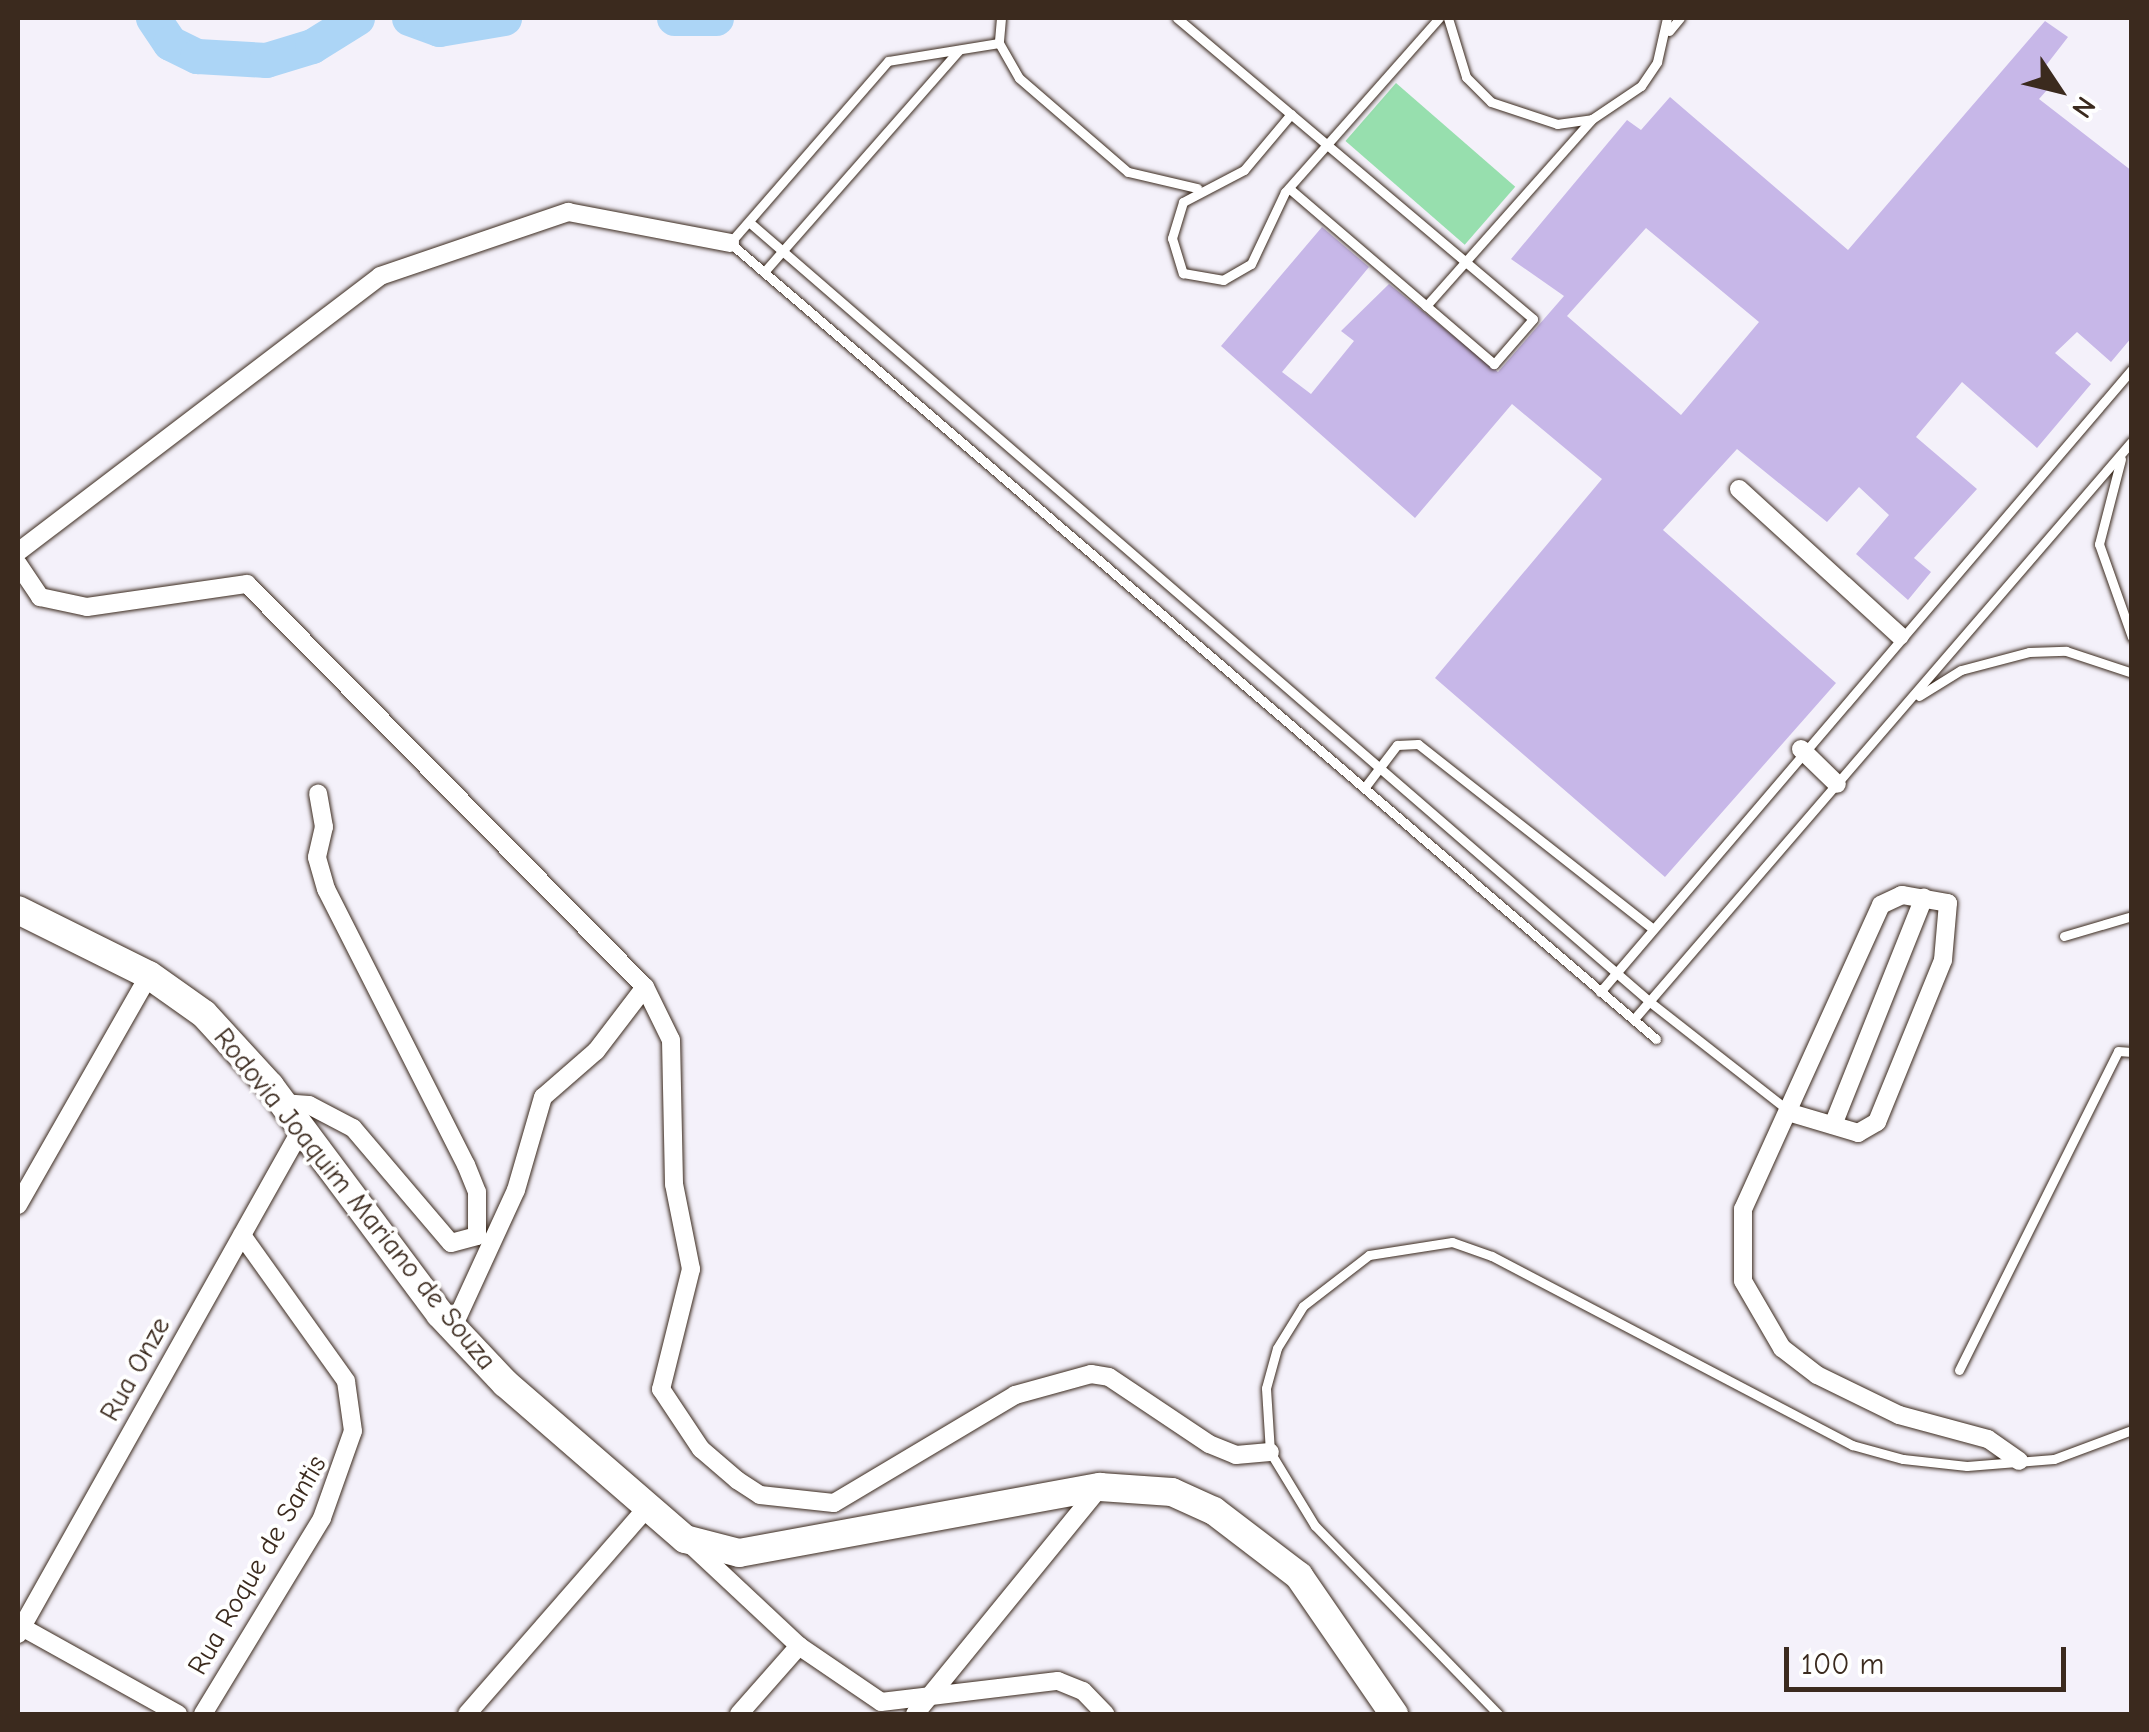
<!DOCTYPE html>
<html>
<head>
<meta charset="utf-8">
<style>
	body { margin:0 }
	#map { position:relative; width:2149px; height:1732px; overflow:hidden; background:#f4f1fa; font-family:"Comic Neue",sans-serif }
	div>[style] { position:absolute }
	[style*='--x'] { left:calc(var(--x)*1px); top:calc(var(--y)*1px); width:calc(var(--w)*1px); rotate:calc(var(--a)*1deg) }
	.green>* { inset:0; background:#97dfae; transform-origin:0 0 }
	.river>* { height:35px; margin:-17.5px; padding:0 17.5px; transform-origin:17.5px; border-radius:17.5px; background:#acd5f6 }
	.building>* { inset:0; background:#c7b7e8 }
	.roads { filter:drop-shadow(0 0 2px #3b2a1e) drop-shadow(0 0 2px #3b2a1e) }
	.service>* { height:9px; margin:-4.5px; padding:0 4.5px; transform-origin:4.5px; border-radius:4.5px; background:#fff }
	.minor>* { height:18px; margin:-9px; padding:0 9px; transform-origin:9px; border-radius:9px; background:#fff }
	.secondary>* { height:28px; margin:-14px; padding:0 14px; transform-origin:14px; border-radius:14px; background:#fff }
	span { translate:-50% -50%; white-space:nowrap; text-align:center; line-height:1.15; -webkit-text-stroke:8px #fff; paint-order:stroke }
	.street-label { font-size:28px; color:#3b2a1e }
	.frame { position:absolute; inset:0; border:20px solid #3b2a1e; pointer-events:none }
	.north { position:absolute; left:2009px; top:40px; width:100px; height:100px; -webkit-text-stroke:8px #fff; paint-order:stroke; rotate:125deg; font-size:28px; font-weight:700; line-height:40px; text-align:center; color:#3b2a1e }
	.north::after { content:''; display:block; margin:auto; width:35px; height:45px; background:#3b2a1e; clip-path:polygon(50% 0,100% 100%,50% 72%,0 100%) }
	.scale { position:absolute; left:1784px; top:1647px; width:282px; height:45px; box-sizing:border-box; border:5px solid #3b2a1e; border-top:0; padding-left:12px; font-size:30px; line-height:35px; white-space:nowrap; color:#3b2a1e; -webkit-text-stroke:8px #fff; paint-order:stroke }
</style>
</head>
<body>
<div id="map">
	<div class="green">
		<div style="left:1396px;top:83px;width:158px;height:77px;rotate:41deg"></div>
	</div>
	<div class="river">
		<div style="--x:153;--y:18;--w:30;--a:56"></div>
		<div style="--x:170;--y:43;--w:30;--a:26"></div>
		<div style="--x:197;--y:56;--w:69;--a:3.3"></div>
		<div style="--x:266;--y:60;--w:48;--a:-16.9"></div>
		<div style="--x:312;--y:46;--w:53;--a:-31.9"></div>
		<div style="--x:409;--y:18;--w:32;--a:20"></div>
		<div style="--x:439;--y:29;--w:66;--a:-9.6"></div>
		<div style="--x:674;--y:18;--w:42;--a:0"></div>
	</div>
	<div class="building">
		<div style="clip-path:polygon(evenodd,2045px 21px,2068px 37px,2044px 68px,2039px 84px,2047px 90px,2039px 99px,2132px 171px,2132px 337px,2111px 362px,2077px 332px,2055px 353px,2091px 384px,2037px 448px,1962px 382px,1916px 437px,1977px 489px,1914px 558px,1931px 572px,1908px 600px,1856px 554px,1889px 515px,1859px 487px,1827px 522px,1737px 449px,1663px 530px,1836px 683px,1665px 877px,1435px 678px,1602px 479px,1512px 404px,1415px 518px,1221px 346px,1322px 227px,1369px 267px,1282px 372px,1311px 394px,1354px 341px,1341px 331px,1389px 284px,1498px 372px,1564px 296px,1511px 259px,1627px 120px,1641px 130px,1670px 97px,1848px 250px,2045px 21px,1646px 228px,1759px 322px,1681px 415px,1567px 316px,1646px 228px)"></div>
	</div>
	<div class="roads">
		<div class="service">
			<div style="--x:1001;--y:18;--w:25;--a:95"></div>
			<div style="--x:999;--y:43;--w:40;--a:60.3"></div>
			<div style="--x:1019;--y:78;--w:144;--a:40.8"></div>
			<div style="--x:1128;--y:172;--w:71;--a:13.1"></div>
			<div style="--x:1177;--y:18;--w:466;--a:40.2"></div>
			<div style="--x:1533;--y:319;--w:60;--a:130.9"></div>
			<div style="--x:1494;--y:364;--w:270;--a:-139.4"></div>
			<div style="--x:1448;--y:18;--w:62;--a:73"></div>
			<div style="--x:1466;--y:77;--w:35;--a:45"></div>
			<div style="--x:1491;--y:102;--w:70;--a:18.4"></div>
			<div style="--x:1557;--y:124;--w:35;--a:-8"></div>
			<div style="--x:1592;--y:119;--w:59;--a:-34"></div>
			<div style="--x:1641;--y:86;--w:29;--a:-56"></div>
			<div style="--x:1657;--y:62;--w:45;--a:-77.2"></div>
			<div style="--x:1669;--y:31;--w:17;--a:-50"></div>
			<div style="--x:999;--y:43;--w:112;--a:170.8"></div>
			<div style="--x:888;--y:61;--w:241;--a:131"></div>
			<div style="--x:730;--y:243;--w:1221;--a:40.68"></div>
			<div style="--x:1291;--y:114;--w:73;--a:130"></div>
			<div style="--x:1244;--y:170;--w:69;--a:152.3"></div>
			<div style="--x:1183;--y:202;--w:38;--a:107"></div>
			<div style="--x:1172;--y:238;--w:37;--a:73"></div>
			<div style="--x:1183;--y:273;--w:41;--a:9.9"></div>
			<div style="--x:1223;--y:280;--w:32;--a:-30"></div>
			<div style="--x:1251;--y:264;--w:80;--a:-64.7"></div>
			<div style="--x:1285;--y:192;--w:232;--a:-48.5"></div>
			<div style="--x:749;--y:222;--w:1192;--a:40.88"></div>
			<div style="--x:1650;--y:1002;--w:177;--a:38.1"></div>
			<div style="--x:764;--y:272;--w:295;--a:-48.7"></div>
			<div style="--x:1426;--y:306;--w:250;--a:-48.4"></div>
			<div style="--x:2121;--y:459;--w:88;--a:104.5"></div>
			<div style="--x:2099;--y:544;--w:99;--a:70.5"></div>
			<div style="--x:1919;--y:696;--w:49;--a:-31.8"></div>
			<div style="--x:1961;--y:670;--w:70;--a:-14.8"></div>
			<div style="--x:2029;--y:652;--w:37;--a:-2"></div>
			<div style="--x:2066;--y:651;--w:70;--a:18.4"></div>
			<div style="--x:1365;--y:787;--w:53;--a:-52.7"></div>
			<div style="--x:1397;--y:745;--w:21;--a:-3"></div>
			<div style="--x:1418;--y:744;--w:299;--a:38.2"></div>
			<div style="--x:2064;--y:936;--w:71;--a:-16.4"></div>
			<div style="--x:1600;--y:992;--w:819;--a:-49.5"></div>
			<div style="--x:1634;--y:1019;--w:763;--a:-49.25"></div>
			<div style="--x:1959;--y:1370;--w:356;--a:-63.5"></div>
			<div style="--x:2118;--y:1051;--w:14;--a:4"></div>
			<div style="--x:1498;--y:1714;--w:262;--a:-134.2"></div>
			<div style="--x:1315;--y:1526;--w:87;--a:-121.3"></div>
			<div style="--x:1270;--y:1452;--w:64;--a:-93.6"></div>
			<div style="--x:1266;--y:1388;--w:41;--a:-74.6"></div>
			<div style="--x:1277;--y:1348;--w:49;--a:-58.2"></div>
			<div style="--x:1303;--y:1306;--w:83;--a:-37.7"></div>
			<div style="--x:1369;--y:1255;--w:84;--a:-8.9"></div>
			<div style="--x:1452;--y:1242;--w:42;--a:19.3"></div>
			<div style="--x:1492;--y:1256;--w:407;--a:27.7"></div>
			<div style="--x:1852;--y:1445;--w:53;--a:15.4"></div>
			<div style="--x:1903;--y:1459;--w:64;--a:6.2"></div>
			<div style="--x:1967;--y:1466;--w:87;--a:-4.6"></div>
			<div style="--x:2054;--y:1459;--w:83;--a:-20.4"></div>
		</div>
		<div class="minor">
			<div style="--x:1739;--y:489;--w:218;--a:42.4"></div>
			<div style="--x:18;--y:552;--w:455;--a:-37.3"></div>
			<div style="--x:380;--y:276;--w:199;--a:-18.8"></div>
			<div style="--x:568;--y:212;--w:165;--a:10.8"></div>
			<div style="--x:18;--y:564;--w:40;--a:56"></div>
			<div style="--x:40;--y:597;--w:48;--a:12"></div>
			<div style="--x:87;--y:607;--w:162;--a:-8.2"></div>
			<div style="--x:247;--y:584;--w:566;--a:45.36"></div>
			<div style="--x:645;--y:987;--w:81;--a:127.4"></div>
			<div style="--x:596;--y:1051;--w:70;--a:139"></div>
			<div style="--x:543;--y:1097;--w:97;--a:106.2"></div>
			<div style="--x:516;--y:1190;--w:151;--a:114.7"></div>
			<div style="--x:1801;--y:749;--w:50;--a:44.2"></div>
			<div style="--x:645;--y:987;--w:59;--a:63.9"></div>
			<div style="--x:671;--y:1040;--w:144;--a:88.8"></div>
			<div style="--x:674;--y:1184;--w:87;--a:78.7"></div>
			<div style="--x:691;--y:1269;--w:124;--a:104"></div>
			<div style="--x:661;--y:1389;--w:72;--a:56.3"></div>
			<div style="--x:701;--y:1449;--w:48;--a:40.7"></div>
			<div style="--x:737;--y:1480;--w:27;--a:33"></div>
			<div style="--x:760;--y:1495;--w:74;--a:6.2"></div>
			<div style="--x:834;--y:1503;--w:211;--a:-30.8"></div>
			<div style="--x:1015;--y:1395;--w:79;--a:-15.4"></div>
			<div style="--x:1091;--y:1374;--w:18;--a:9"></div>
			<div style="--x:1109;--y:1377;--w:120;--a:33.8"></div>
			<div style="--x:1209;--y:1444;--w:29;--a:22"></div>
			<div style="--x:1236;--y:1455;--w:34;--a:-5"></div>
			<div style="--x:282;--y:1103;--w:27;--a:4"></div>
			<div style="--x:309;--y:1105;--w:50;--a:27.6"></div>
			<div style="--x:353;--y:1128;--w:151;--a:49.6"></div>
			<div style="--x:451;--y:1243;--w:27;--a:-15"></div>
			<div style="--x:477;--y:1236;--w:44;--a:-90"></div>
			<div style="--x:477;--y:1192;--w:29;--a:-112"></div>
			<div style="--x:466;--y:1165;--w:309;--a:-116.9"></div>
			<div style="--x:326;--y:889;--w:33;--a:-106"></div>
			<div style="--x:317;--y:857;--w:31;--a:-77"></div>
			<div style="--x:324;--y:827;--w:34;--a:-100"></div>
			<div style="--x:1791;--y:1113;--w:70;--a:16.6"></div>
			<div style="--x:1858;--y:1133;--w:22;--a:-30"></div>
			<div style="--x:1877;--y:1122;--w:175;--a:-67.8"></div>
			<div style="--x:1943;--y:960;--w:57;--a:-85"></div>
			<div style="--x:1948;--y:903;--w:47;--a:-170.1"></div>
			<div style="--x:1902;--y:895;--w:23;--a:155"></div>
			<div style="--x:1881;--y:905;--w:334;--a:114.4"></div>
			<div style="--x:1743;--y:1209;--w:72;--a:90"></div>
			<div style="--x:1743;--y:1281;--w:78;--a:59.8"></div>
			<div style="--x:1782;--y:1348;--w:44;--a:37.6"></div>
			<div style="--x:1817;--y:1375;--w:91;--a:26"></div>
			<div style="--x:1899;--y:1415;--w:92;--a:15.1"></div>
			<div style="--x:1988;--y:1439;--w:38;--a:35"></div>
			<div style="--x:1833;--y:1125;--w:245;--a:-68.2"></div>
			<div style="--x:18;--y:1205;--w:265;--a:-60.3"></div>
			<div style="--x:688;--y:1542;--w:152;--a:43.1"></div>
			<div style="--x:799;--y:1646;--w:99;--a:34.3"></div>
			<div style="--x:881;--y:1702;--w:178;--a:-6.8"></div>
			<div style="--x:1058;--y:1681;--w:27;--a:22"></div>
			<div style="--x:1083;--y:1691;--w:32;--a:46"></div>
			<div style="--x:18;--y:1625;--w:183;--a:29.1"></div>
			<div style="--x:18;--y:1634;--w:578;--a:-60.69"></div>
			<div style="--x:203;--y:1714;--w:229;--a:-58.7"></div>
			<div style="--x:322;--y:1518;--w:92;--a:-70.4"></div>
			<div style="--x:353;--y:1431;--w:50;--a:-98"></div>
			<div style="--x:346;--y:1381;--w:179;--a:-125.5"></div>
			<div style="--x:467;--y:1714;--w:271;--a:-48.9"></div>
			<div style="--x:739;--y:1714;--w:91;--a:-48.6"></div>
			<div style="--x:915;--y:1714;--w:293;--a:-50.8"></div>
		</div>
		<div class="secondary">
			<div style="--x:18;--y:910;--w:146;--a:26.4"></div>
			<div style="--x:149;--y:975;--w:67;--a:35.3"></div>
			<div style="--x:204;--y:1014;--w:98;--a:47.5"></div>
			<div style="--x:270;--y:1086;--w:284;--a:53.3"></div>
			<div style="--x:440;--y:1314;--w:95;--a:46.7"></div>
			<div style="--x:505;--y:1383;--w:238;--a:40.9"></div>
			<div style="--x:685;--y:1539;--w:56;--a:14.5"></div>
			<div style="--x:739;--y:1553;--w:367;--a:-10.4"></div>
			<div style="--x:1100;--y:1487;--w:72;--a:4"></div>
			<div style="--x:1172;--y:1492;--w:46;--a:24.3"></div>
			<div style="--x:1214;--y:1511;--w:107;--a:37.4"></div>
			<div style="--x:1299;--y:1576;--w:168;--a:55.5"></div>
		</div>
	</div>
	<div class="street-label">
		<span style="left:355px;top:1199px;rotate:51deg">Rodovia Joaquim Mariano de Souza</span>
		<span style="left:135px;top:1369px;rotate:-61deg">Rua Onze</span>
		<span style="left:257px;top:1565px;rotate:-60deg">Rua Roque de Santis</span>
	</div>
	<div class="frame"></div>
	<div class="north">N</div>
	<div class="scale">100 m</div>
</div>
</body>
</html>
